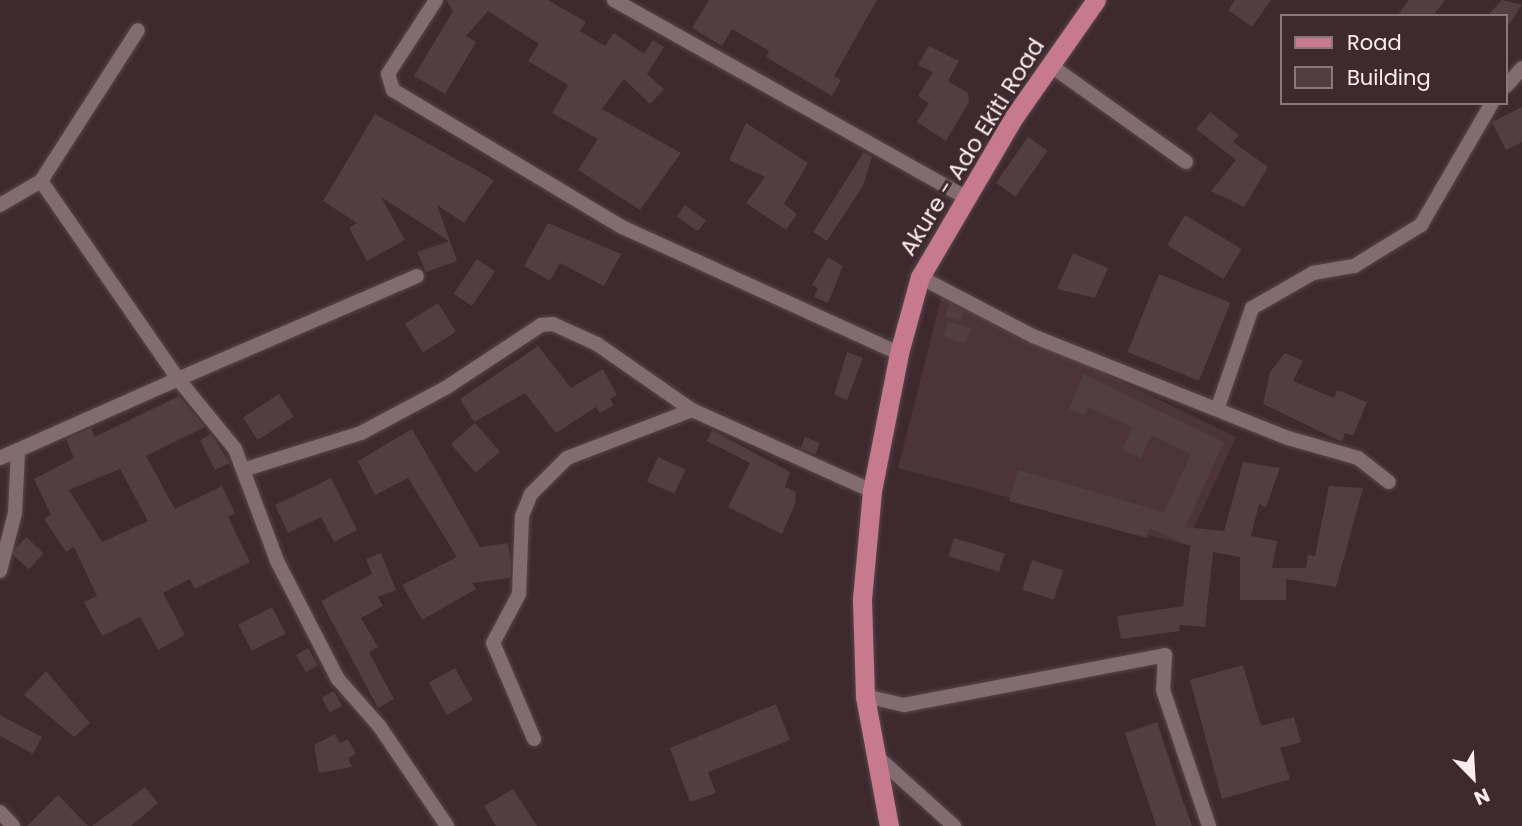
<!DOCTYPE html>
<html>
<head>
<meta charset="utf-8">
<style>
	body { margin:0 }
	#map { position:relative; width:1522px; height:826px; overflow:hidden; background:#3d292e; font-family:Poppins,sans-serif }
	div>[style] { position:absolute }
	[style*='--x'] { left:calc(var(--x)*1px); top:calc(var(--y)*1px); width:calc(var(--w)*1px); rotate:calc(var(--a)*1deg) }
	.built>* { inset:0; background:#4d343a }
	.building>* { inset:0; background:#523d41; transform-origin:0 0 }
	.roads { filter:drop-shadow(0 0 2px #57464a) drop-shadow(0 0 2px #57464a) }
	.minor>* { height:14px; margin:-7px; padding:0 7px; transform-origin:7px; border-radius:7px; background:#836c71 }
	.primary>* { height:19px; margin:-9.5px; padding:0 9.5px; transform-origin:9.5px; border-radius:9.5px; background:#c7798d }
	span { translate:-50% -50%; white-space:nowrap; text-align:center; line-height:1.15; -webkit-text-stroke:6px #3d292e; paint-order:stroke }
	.street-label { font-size:23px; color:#faecef }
	.legend { position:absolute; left:1280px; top:14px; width:228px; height:91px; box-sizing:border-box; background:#3d292e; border:2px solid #89777b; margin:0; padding:9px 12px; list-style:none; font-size:21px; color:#faecef }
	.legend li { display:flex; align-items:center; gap:14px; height:35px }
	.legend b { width:35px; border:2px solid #89777b }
	.north { position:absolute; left:1438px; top:742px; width:70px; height:70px; -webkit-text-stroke:5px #3d292e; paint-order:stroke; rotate:156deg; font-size:19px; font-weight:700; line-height:28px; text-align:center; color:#faecef }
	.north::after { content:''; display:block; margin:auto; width:24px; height:32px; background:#faecef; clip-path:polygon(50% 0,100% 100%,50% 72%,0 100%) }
</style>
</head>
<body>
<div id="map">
	<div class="built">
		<div style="clip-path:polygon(942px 294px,1236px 437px,1186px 545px,898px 468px)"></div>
	</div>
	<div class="building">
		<div style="clip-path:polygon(446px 0,548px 0,586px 22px,580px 31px,605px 46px,614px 33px,644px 54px,653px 40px,664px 47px,647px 74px,664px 89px,650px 104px,624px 79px,602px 109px,681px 153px,640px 210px,578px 170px,598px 139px,552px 113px,568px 85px,528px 61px,539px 44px,488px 11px,466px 36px,476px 42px,445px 94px,414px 76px,453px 11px)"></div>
		<div style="clip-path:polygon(709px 0,877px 0,834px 76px,841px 80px,832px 96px,766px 57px,769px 51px,732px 29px,722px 46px,692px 28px)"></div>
		<div style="clip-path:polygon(1235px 0,1271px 0,1252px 27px,1228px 10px)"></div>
		<div style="clip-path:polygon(1409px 0,1445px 0,1433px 16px,1397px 16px)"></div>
		<div style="clip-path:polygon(1502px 0,1522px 5px,1506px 29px,1506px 16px,1487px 16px)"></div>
		<div style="clip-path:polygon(929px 46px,959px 61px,948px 81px,968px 93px,969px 102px,946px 141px,917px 122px,929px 103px,918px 96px,933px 72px,918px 65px)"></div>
		<div style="clip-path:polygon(1522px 107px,1522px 142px,1506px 150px,1492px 122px)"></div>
		<div style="clip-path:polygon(1210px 112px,1239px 135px,1233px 142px,1268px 167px,1244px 207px,1211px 191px,1236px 160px,1196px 129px)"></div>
		<div style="clip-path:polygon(375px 114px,494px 180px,464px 223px,437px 205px,457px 261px,426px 272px,417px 252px,449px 241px,381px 197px,405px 240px,367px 261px,349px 228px,357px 223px,323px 201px)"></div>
		<div style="clip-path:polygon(746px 123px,808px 163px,784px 204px,797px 214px,786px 230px,746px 203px,765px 177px,729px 160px)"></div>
		<div style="left:1028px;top:137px;width:24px;height:56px;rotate:35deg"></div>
		<div style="clip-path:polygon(864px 152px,872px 157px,863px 186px,827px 241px,813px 232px)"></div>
		<div style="left:685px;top:205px;width:26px;height:14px;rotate:36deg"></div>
		<div style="left:1185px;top:215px;width:66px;height:35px;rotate:31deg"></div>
		<div style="clip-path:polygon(548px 223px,621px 254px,604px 286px,560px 263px,550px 281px,524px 266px)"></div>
		<div style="clip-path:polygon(1073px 253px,1108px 268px,1095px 298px,1057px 289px)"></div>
		<div style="clip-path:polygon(828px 257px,843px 266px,828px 303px,814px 297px,818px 288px,812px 285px)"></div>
		<div style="left:477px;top:259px;width:22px;height:42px;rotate:34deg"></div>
		<div style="left:1159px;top:274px;width:77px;height:84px;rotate:22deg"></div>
		<div style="left:438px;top:303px;width:34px;height:39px;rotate:58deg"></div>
		<div style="clip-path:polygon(950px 304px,964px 311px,960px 321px,945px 316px)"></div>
		<div style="left:948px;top:321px;width:24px;height:16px;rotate:19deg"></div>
		<div style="clip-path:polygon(538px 346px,571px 388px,603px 369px,617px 395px,610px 399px,614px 405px,600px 413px,596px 407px,556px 433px,525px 393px,474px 422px,460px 399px)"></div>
		<div style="clip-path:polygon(847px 352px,863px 358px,847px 400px,834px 395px)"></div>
		<div style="clip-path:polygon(1285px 353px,1303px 361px,1293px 381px,1334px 398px,1337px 390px,1367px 402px,1353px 436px,1345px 433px,1342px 442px,1263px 404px,1270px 372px)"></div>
		<div style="clip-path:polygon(1083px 374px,1224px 442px,1185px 527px,1224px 531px,1243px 462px,1280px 468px,1266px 507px,1259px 504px,1251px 536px,1277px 541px,1272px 568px,1306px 568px,1308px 555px,1315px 556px,1329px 486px,1363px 488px,1336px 587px,1286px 579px,1286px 600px,1240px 600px,1240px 557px,1213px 552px,1205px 627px,1179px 625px,1180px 631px,1121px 639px,1117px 616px,1183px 606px,1190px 546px,1149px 528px,1147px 538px,1009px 501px,1018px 470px,1164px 512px,1191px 454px,1151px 435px,1141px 458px,1122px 450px,1132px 427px,1088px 407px,1084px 415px,1069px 409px)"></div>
		<div style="left:279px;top:394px;width:27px;height:43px;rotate:57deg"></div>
		<div style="clip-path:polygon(evenodd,179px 396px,205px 427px,146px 456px,175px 509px,222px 486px,235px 513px,228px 517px,250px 562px,195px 589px,190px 579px,163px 593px,185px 635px,158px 650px,140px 617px,102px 636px,84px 602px,97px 596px,74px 547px,66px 552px,44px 519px,51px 515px,34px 479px,74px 458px,66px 439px,91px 428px,95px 437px,179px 396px,120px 469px,148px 521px,102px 542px,69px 490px,120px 469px)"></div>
		<div style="left:475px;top:423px;width:38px;height:32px;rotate:49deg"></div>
		<div style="clip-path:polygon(412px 429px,480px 547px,508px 543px,511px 561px,510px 578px,472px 583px,476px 589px,422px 620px,402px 585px,457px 557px,408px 478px,375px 495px,358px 461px)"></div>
		<div style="clip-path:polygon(712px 430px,790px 472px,785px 487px,796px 492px,795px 504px,782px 534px,728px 507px,750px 463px,707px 441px)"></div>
		<div style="clip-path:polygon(211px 434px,230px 463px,215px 470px,200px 440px)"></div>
		<div style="left:805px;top:437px;width:16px;height:12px;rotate:22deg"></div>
		<div style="left:658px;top:457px;width:30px;height:27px;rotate:24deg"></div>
		<div style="clip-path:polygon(331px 478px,357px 530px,334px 542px,321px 517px,288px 533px,275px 505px)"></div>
		<div style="left:26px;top:537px;width:24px;height:22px;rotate:42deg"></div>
		<div style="left:954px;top:538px;width:53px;height:19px;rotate:17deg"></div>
		<div style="clip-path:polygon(381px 553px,396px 590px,378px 597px,383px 606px,361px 618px,378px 647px,369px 652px,394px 699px,378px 708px,321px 601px,372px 574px,366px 559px)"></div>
		<div style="left:1032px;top:560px;width:33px;height:31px;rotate:18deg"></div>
		<div style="left:272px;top:607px;width:30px;height:38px;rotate:63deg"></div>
		<div style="left:308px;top:648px;width:20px;height:14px;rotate:60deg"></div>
		<div style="clip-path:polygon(1243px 665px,1261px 726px,1294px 717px,1301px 742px,1280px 748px,1290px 779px,1222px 799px,1190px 680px)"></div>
		<div style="left:455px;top:668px;width:37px;height:30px;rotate:61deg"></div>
		<div style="clip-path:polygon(46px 671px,90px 723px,74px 737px,24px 695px)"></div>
		<div style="left:334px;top:691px;width:17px;height:14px;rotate:62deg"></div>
		<div style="clip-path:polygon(776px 704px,790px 740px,708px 772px,716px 793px,690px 802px,670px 748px)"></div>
		<div style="clip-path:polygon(0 715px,42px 737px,33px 754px,0 736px)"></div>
		<div style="clip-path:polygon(1157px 722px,1183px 801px,1192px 826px,1156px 826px,1151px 810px,1125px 733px)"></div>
		<div style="clip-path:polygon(335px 734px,340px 743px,348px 739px,356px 754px,348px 758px,352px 767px,319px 773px,314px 745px)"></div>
		<div style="clip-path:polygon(145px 787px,158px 803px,131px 826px,92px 826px)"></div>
		<div style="clip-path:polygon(513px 789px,537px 826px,496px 826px,484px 806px)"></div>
		<div style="clip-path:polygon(58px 795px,88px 826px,27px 826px)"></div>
	</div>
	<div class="roads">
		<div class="minor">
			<div style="--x:436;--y:0;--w:88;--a:123"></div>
			<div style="--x:388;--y:74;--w:17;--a:73"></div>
			<div style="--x:393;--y:90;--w:267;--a:30.9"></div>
			<div style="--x:622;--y:227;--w:304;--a:24.5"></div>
			<div style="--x:614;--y:0;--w:403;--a:29.3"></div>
			<div style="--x:1050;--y:65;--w:167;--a:35.5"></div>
			<div style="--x:1506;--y:86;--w:24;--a:-48"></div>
			<div style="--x:41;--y:181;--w:179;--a:-57.3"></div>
			<div style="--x:0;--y:205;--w:48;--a:-30.3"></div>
			<div style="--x:41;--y:181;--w:241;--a:55.3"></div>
			<div style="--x:178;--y:379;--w:260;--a:-23.3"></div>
			<div style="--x:920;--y:277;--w:127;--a:27.6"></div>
			<div style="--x:1033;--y:336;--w:275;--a:21.8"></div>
			<div style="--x:1288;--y:438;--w:73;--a:15.9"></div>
			<div style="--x:1358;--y:458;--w:39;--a:38"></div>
			<div style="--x:1218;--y:407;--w:105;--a:-71"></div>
			<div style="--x:1252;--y:308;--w:70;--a:-29.8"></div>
			<div style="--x:1313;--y:273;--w:42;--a:-9.7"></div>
			<div style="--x:1354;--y:266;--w:79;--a:-31.5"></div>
			<div style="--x:1421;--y:225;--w:141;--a:-59.8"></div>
			<div style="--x:0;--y:458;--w:195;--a:-23.9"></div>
			<div style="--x:178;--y:379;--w:90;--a:50.8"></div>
			<div style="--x:235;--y:449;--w:120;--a:69.4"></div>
			<div style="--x:277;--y:561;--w:133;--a:62.7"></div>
			<div style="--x:338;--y:679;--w:64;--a:48.8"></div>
			<div style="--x:380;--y:727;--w:120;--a:55.9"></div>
			<div style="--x:246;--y:469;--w:121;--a:-17.4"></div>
			<div style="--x:361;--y:433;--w:98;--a:-28.1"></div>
			<div style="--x:447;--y:387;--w:113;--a:-33.4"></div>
			<div style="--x:541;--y:325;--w:12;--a:-5"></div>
			<div style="--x:553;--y:324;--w:48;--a:24.4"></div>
			<div style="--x:597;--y:344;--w:116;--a:34.8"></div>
			<div style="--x:692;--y:410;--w:197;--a:24.2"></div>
			<div style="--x:0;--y:571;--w:60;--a:-75.5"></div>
			<div style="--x:15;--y:513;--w:61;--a:-87.2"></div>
			<div style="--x:1165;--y:655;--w:35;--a:93"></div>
			<div style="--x:1163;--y:690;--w:144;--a:71.3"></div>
			<div style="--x:865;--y:696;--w:40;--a:13"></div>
			<div style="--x:904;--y:705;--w:266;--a:-10.8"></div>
			<div style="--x:534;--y:739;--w:104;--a:-113.1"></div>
			<div style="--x:493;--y:643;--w:55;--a:-62"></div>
			<div style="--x:519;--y:594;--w:78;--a:-87.8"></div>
			<div style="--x:522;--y:516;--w:24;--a:-68"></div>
			<div style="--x:531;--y:494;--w:51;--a:-45"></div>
			<div style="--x:567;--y:458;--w:134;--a:-21"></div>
			<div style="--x:874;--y:754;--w:108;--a:42"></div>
			<div style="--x:0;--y:812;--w:19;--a:47"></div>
		</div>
		<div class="primary">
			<div style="--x:889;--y:826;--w:132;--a:-100.5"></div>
			<div style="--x:865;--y:696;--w:97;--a:-91.8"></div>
			<div style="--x:862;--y:599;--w:108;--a:-84.7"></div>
			<div style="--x:872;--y:491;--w:141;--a:-78.9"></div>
			<div style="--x:899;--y:353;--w:79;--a:-74.6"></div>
			<div style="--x:920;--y:277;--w:186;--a:-59.6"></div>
			<div style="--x:1014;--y:117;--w:143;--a:-55"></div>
		</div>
	</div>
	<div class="street-label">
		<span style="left:972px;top:147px;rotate:-58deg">Akure - Ado Ekiti Road</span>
	</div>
	<ul class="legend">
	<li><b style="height:9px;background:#c7798d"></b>Road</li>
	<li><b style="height:19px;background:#523d41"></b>Building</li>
	</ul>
	<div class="north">N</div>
</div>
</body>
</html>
